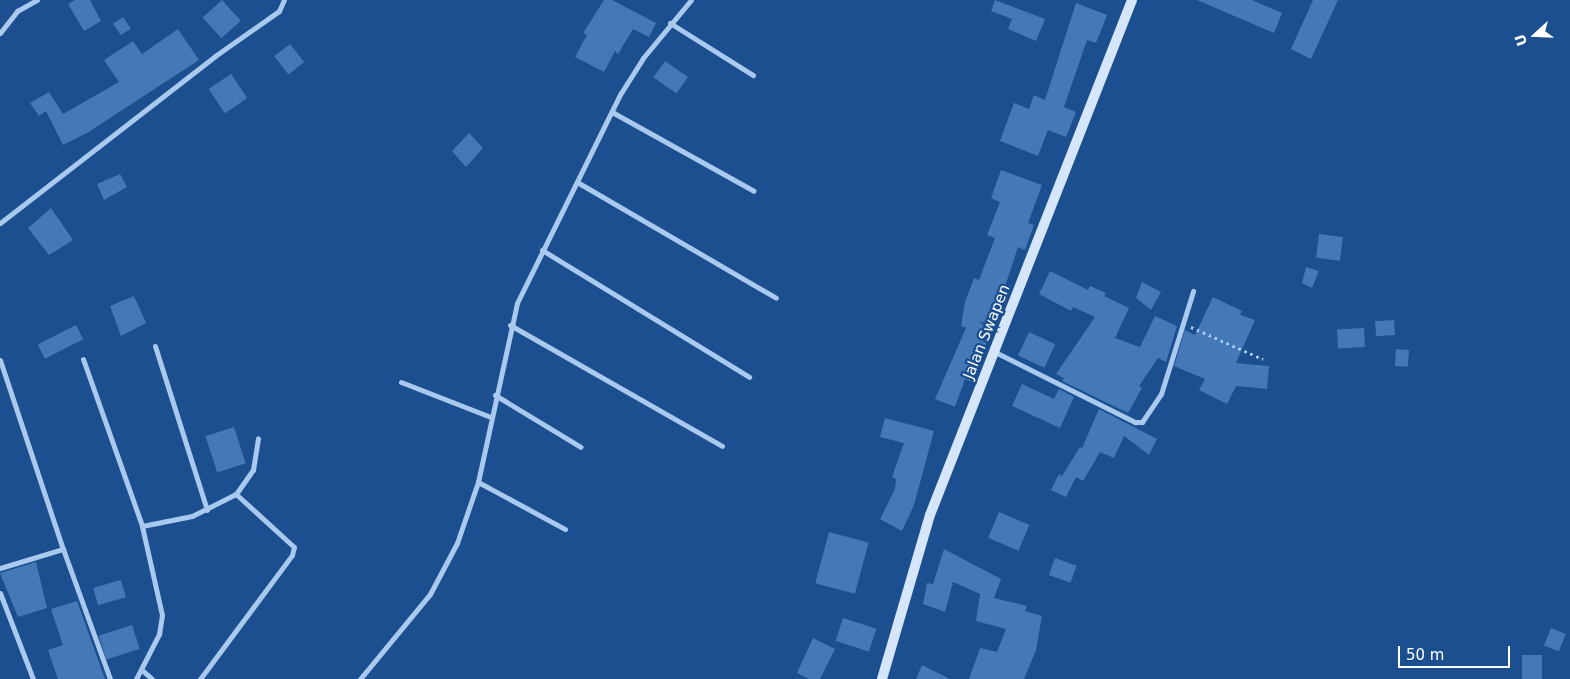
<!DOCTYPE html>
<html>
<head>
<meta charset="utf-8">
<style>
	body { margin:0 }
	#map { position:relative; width:1570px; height:679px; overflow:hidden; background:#1b4f8f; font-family:"DejaVu Sans",sans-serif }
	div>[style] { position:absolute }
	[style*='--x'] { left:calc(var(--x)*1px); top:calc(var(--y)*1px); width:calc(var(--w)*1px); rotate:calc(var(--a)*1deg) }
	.building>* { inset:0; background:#4478b7; transform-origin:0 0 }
	.path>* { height:2.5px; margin-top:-1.25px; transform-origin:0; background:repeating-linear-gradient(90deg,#a9c9ee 0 2.5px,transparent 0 6.5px) }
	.street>* { height:5px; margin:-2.5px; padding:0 2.5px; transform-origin:2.5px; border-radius:2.5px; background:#a9c9ee }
	.secondary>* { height:10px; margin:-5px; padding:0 5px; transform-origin:5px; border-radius:5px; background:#d6e6fa }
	span { translate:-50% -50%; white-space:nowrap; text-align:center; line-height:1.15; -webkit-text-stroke:4.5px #1b4f8f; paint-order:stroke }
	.street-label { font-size:15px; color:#fff }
	.north { position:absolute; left:1510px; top:10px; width:50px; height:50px; -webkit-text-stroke:4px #1b4f8f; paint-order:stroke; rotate:250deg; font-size:14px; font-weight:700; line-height:20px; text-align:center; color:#fff }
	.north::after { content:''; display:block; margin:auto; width:18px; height:22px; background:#fff; clip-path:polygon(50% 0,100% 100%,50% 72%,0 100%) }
	.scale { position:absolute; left:1398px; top:646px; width:112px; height:22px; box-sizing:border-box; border:2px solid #fff; border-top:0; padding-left:6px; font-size:15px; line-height:18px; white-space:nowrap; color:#fff; -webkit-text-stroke:4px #1b4f8f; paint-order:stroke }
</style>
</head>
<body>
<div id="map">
	<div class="building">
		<div style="clip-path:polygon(75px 0,90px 0,101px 21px,84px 31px,68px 4px)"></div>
		<div style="left:222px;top:0;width:28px;height:26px;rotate:48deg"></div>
		<div style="clip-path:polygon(604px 0,612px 0,656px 23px,649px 37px,633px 29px,618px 54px,615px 51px,604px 72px,575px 57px,587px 35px,583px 33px)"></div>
		<div style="clip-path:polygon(995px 0,1045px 19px,1036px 41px,1008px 29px,1012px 19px,991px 11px)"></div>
		<div style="clip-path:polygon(1197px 0,1252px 0,1282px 13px,1274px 33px)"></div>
		<div style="clip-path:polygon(1313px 0,1338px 0,1311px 59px,1291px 49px)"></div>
		<div style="clip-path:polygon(1076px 3px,1107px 15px,1096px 43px,1087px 40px,1064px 107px,1076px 112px,1066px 137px,1048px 130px,1038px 156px,1000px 141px,1014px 103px,1029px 109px,1034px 95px,1045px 100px)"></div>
		<div style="left:123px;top:17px;width:14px;height:12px;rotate:56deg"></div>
		<div style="clip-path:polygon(178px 29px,199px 60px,87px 133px,63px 145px,46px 111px,39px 116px,30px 103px,49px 92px,63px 114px,119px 82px,104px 60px,133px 41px,142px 54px)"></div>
		<div style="left:290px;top:44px;width:23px;height:20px;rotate:52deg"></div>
		<div style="left:665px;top:61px;width:28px;height:20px;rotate:35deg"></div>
		<div style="left:231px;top:74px;width:29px;height:27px;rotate:56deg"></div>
		<div style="clip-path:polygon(469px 133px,483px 148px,466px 167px,452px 151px)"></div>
		<div style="clip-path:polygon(1001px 170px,1042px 185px,1028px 223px,1034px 225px,1025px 250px,1018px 247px,985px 347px,971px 382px,965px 379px,955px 407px,935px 399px,966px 328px,961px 326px,965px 302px,974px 278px,979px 280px,995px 238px,987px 235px,1000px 202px,991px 198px)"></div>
		<div style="clip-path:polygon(120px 174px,127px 187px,104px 200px,97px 184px)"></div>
		<div style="clip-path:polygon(51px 208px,73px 240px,49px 255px,28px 228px)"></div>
		<div style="left:1319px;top:234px;width:24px;height:24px;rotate:7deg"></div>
		<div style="clip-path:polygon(1306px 267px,1319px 271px,1312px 288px,1302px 283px)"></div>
		<div style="clip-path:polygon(1050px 271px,1088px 290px,1090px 286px,1106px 293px,1104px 296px,1129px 308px,1115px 338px,1140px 347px,1155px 316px,1177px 326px,1166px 362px,1158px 358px,1139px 386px,1142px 388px,1128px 413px,1062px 381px,1064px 378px,1056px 374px,1095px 317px,1073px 307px,1071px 311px,1039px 294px)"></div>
		<div style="clip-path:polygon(1142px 282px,1161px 292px,1151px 310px,1136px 298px)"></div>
		<div style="clip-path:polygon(134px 296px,146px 323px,121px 336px,110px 306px)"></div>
		<div style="clip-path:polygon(1213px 297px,1242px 311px,1240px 315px,1255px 320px,1236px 363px,1269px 366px,1267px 389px,1236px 386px,1227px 404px,1199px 390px,1205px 379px,1174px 366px,1185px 330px,1195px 335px)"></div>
		<div style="left:1394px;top:320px;width:15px;height:19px;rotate:86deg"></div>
		<div style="left:76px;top:325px;width:16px;height:43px;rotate:63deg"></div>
		<div style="left:1364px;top:328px;width:19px;height:27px;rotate:87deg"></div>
		<div style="left:1029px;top:332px;width:29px;height:26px;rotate:25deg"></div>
		<div style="left:1396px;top:349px;width:13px;height:17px;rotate:4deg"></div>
		<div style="clip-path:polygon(1022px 384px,1054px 399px,1059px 389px,1074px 397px,1060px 428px,1012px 406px)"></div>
		<div style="clip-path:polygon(1099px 409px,1157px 439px,1149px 455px,1124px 436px,1114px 458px,1100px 452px,1083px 481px,1076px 477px,1066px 497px,1051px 490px,1059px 474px,1062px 476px,1080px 447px,1082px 448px)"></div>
		<div style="clip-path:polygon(885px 418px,934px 431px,914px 505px,902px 531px,880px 519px,895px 489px,896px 479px,892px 477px,904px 443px,880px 437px)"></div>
		<div style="left:234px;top:427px;width:38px;height:30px;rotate:72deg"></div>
		<div style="left:999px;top:512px;width:33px;height:28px;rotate:23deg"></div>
		<div style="left:829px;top:532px;width:41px;height:53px;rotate:15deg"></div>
		<div style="clip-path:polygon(944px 549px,1001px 579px,994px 598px,1027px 606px,1025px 611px,1042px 616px,1036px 650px,1024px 679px,969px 679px,980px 648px,997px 652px,1006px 629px,976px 621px,980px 594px,953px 582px,945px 612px,923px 604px,927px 583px,933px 584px)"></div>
		<div style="left:1055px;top:558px;width:23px;height:18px;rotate:20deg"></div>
		<div style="clip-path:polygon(36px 562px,47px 608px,18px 617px,0 573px)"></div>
		<div style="left:121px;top:580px;width:18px;height:29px;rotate:74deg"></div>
		<div style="clip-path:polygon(77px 601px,105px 679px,58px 679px,48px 650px,63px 645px,51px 609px)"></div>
		<div style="left:843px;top:618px;width:35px;height:24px;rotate:18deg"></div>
		<div style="left:132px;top:625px;width:25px;height:35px;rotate:72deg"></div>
		<div style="left:1551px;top:628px;width:16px;height:19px;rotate:22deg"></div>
		<div style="clip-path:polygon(813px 638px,835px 649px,820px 679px,809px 679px,797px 673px)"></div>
		<div style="left:1542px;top:655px;width:24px;height:20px;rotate:90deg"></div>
		<div style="clip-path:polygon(922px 665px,950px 679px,916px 679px)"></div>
	</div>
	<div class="path">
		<div style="--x:1191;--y:327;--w:79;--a:24"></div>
	</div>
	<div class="street">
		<div style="--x:670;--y:23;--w:98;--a:32.1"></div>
		<div style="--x:0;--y:33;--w:28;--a:-52"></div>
		<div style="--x:17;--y:11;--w:23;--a:-29"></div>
		<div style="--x:612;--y:112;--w:162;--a:29.1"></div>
		<div style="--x:577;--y:182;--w:230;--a:30.2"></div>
		<div style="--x:0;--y:223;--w:272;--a:-37.8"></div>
		<div style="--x:215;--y:56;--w:78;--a:-35.1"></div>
		<div style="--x:279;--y:11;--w:12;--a:-66"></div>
		<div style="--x:542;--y:250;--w:243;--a:31.5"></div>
		<div style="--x:510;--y:325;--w:244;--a:29.7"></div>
		<div style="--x:155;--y:346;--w:172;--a:72.4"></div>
		<div style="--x:995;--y:352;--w:157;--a:26.6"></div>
		<div style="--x:1135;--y:422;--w:7;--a:0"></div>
		<div style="--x:1142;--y:422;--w:34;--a:-56"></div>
		<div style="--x:1161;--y:394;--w:108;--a:-72.7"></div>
		<div style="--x:83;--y:359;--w:177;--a:70.5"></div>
		<div style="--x:0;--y:360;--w:199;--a:71.6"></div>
		<div style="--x:401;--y:382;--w:97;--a:21.3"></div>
		<div style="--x:495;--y:395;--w:100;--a:31.2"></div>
		<div style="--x:478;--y:482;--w:99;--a:28.4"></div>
		<div style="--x:0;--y:568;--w:66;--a:-16.8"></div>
		<div style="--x:63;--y:549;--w:138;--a:70.1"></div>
		<div style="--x:0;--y:593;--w:92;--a:69"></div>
		<div style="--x:142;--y:670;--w:13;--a:42"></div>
		<div style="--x:136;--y:679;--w:51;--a:-62.9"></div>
		<div style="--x:159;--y:634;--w:19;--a:-81"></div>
		<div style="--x:162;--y:615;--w:91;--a:-102.7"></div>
		<div style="--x:142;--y:526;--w:51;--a:-11.3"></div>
		<div style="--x:192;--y:516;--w:49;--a:-26.6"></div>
		<div style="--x:236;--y:494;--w:29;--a:-55"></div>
		<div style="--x:253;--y:470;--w:32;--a:-81"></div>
		<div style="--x:200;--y:679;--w:154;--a:-53.4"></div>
		<div style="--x:292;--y:555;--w:8;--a:-76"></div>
		<div style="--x:294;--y:547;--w:79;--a:-137.6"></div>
		<div style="--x:360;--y:679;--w:110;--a:-50.5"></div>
		<div style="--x:430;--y:594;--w:58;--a:-62.1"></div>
		<div style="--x:457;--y:543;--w:65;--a:-71"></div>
		<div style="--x:478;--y:482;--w:183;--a:-77.7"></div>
		<div style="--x:517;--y:303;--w:234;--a:-63.7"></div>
		<div style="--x:621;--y:93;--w:41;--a:-57.8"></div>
		<div style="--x:643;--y:58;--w:75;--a:-50.4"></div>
	</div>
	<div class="secondary">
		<div style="--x:882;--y:679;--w:171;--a:-73.7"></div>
		<div style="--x:930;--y:515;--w:553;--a:-68.58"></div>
	</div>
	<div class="street-label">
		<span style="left:987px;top:332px;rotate:-68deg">Jalan Swapen</span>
	</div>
	<div class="north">U</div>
	<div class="scale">50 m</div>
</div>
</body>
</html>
